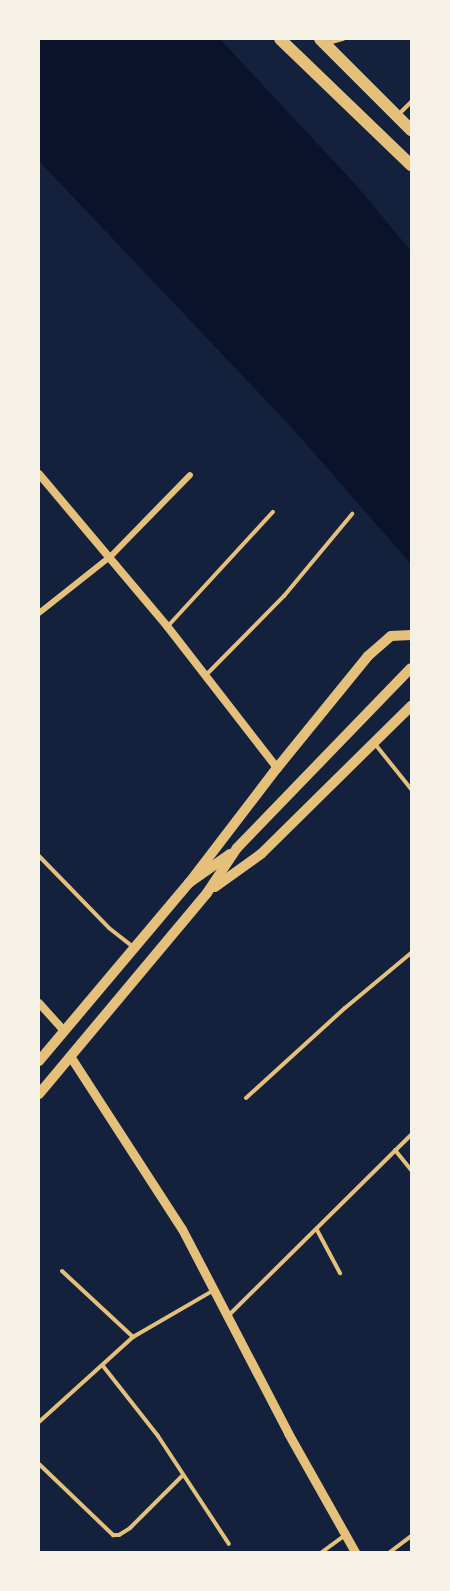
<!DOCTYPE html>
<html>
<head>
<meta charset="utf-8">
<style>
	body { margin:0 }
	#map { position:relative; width:450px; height:1591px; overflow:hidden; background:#14213d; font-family:Mulish,sans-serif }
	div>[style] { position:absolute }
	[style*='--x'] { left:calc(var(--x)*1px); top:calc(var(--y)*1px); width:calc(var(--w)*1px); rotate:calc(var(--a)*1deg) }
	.water>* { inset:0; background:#0b132b }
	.service>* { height:4px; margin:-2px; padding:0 2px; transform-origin:2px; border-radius:2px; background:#e5c07b }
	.minor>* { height:6px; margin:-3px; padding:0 3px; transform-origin:3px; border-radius:3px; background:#e5c07b }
	.tertiary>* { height:8px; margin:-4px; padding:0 4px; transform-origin:4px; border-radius:4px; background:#e5c07b }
	.secondary>* { height:9px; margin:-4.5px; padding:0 4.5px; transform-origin:4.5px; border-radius:4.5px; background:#e5c07b }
	.primary>* { height:10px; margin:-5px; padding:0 5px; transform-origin:5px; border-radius:5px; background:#e5c07b }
	.trunk>* { height:12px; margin:-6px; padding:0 6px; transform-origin:6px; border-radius:6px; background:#e5c07b }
	span { translate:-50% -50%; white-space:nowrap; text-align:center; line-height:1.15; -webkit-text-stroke:5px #f6f1e7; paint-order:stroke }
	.frame { position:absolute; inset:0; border:40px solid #f6f1e7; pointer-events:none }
</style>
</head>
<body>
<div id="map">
	<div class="water">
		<div style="clip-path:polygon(39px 39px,220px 39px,357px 186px,411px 251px,411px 564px,293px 429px,39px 161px)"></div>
	</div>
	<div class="service">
		<div style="--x:328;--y:43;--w:16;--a:-15"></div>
		<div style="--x:399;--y:114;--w:17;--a:-45"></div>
		<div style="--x:168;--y:626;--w:155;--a:-47.4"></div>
		<div style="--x:207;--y:674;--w:110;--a:-45.4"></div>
		<div style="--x:284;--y:596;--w:107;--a:-50.3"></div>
		<div style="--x:375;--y:744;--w:58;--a:51.3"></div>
		<div style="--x:39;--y:856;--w:100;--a:45.8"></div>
		<div style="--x:109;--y:928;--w:31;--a:38"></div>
		<div style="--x:246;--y:1098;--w:134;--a:-42.3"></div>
		<div style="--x:345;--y:1008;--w:86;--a:-39.8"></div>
		<div style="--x:395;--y:1150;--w:26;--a:51"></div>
		<div style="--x:317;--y:1230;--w:49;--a:61.9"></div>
		<div style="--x:62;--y:1271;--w:97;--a:42.9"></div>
		<div style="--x:228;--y:1316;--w:257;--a:-44.7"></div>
		<div style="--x:103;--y:1366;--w:89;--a:51.8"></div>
		<div style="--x:158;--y:1436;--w:129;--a:56.7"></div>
		<div style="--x:39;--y:1422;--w:127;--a:-42.1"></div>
		<div style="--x:133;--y:1337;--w:94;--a:-30.1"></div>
		<div style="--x:39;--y:1464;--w:103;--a:43.8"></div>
		<div style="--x:113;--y:1535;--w:6;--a:0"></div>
		<div style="--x:119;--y:1535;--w:13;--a:-32"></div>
		<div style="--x:130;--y:1528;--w:75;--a:-45"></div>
		<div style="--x:322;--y:1552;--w:29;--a:-36"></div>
		<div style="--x:390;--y:1552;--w:26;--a:-37"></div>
	</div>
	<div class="minor">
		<div style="--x:39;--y:613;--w:92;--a:-38.4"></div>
		<div style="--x:111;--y:556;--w:113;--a:-45.7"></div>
	</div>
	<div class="tertiary">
		<div style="--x:39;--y:474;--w:199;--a:49.9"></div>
		<div style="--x:167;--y:626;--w:180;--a:52.2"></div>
		<div style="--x:39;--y:1003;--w:38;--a:48"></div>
	</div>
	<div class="secondary">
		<div style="--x:70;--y:1056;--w:206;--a:57.1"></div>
		<div style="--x:182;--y:1229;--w:230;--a:62.5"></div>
		<div style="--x:288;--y:1433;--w:137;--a:60.6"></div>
	</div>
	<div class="primary">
		<div style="--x:189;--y:883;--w:145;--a:-52.6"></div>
		<div style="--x:277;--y:768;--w:144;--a:-50.9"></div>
		<div style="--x:368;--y:656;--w:30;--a:-41"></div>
		<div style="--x:391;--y:636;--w:20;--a:-3"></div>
		<div style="--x:215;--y:887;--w:57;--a:-35.7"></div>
		<div style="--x:261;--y:854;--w:211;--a:-44.6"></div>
		<div style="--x:39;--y:1061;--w:233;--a:-49.9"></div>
		<div style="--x:189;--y:883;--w:50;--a:-35.3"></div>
		<div style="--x:39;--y:1094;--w:262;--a:-50.1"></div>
		<div style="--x:207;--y:893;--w:54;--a:-56.3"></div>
		<div style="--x:237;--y:848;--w:250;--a:-46"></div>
	</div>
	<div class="trunk">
		<div style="--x:280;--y:39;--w:182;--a:43.9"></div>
		<div style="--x:320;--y:39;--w:129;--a:45"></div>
	</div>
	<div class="frame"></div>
</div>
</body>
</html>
